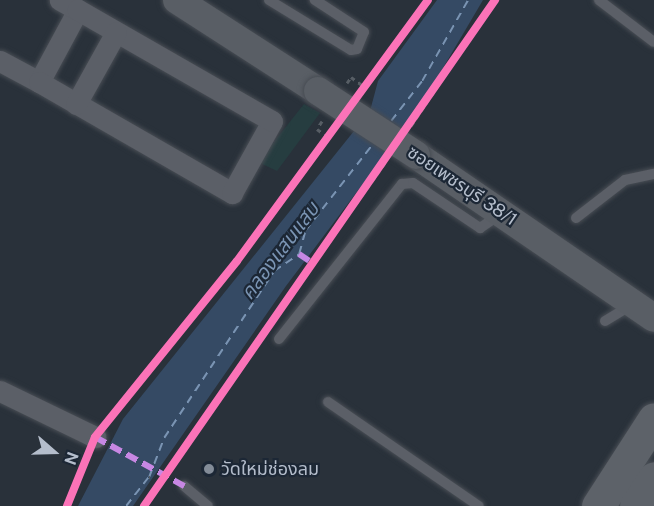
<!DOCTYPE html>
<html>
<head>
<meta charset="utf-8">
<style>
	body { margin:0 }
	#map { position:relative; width:654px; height:506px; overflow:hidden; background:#29313a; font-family:"Public Sans","Noto Sans Thai",sans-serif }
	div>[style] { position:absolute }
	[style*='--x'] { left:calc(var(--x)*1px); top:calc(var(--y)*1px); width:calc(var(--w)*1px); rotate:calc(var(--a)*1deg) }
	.green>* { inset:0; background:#263d40 }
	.water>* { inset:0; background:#354a64 }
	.ferry>* { height:1.5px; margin-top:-0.75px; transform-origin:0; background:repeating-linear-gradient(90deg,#7a94b3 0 8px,transparent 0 14px) }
	.path>* { height:3px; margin-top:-1.5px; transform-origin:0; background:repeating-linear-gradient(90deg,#575e65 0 4.5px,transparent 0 9px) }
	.roads { filter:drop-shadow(0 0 2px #484d54) drop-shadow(0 0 2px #484d54) }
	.lane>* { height:10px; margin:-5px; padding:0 5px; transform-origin:5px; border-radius:5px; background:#5b5f67 }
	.street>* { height:21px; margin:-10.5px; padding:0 10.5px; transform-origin:10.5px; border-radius:10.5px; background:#5b5f67 }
	.secondary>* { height:28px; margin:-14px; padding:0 14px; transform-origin:14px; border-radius:14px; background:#595e65 }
	.primary>* { height:33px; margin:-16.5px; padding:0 16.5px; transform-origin:16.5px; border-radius:16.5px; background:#5d6269 }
	.bridges { filter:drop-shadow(0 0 2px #484d54) drop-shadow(0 0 2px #484d54) }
	.secondary-bridge>* { height:28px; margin:-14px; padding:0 14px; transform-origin:14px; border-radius:14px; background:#595e65 }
	.quiet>* { height:6px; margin-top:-3px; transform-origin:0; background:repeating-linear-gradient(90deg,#c787e3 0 12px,transparent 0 18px) }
	.cycleway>* { height:8px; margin:-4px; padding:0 4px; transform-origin:4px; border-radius:4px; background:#fb73b8 }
	.dots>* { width:16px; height:16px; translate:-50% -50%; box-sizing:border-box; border:3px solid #1c2735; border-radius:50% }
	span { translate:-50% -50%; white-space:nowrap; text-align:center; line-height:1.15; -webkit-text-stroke:4.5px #1c2735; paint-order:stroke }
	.street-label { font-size:18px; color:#b4bdcb }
	.poi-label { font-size:18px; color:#b4bdcb }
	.left { translate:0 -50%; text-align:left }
	.water-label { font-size:20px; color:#7a94b3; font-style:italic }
	.north { position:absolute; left:24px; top:422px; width:60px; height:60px; -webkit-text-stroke:4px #1c2735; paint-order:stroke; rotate:110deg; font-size:16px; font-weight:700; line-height:24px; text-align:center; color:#b4bdcb }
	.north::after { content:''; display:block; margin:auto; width:21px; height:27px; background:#b4bdcb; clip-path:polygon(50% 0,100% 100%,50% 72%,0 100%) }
</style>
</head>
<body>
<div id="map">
	<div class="green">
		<div style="clip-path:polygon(304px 104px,320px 113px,277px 171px,258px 162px)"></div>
	</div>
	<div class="water">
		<div style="clip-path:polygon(437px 0,483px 0,417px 112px,286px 286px,133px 506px,78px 506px,123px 419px,370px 111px,378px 81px)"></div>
	</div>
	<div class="ferry">
		<div style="--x:391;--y:121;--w:51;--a:-52.2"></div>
		<div style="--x:422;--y:81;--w:93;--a:-60.4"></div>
		<div style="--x:126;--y:506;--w:37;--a:-52"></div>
		<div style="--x:149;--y:477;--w:42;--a:-69"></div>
		<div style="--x:164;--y:438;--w:200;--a:-56.6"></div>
		<div style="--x:274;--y:271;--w:30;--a:-34"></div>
		<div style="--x:299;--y:254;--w:24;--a:-75"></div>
		<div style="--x:305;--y:231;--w:110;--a:-52"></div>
	</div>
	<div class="path">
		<div style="--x:347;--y:83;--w:7;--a:-56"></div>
		<div style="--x:351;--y:77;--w:17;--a:36"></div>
		<div style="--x:322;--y:121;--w:9;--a:122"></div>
		<div style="--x:317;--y:129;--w:14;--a:36"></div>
		<div style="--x:411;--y:126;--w:151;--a:-56.3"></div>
		<div style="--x:273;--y:321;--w:194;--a:-54.7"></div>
		<div style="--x:149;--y:477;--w:1;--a:0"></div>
		<div style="--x:144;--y:506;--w:212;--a:-55.2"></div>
	</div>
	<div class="roads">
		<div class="lane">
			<div style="--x:269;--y:0;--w:96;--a:31.4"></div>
			<div style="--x:351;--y:50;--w:6;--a:-9"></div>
			<div style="--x:357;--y:49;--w:18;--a:-68"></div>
			<div style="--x:364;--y:32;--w:59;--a:-146.9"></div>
			<div style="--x:599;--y:0;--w:69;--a:37.4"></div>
			<div style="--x:576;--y:218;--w:62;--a:-37.8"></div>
			<div style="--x:625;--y:180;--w:30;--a:-12"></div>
			<div style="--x:605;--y:321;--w:29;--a:-31"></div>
			<div style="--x:279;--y:339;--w:198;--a:-51.6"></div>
			<div style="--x:402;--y:184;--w:11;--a:-5"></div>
			<div style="--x:413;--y:183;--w:81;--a:33.9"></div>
			<div style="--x:480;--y:228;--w:23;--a:-34"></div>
			<div style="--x:328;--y:402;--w:183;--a:34.6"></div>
			<div style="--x:184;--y:486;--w:31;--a:40"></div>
		</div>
		<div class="street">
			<div style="--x:0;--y:61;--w:44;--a:28.3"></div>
			<div style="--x:39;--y:82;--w:82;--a:-61.6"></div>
			<div style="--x:78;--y:10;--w:21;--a:-151"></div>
			<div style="--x:39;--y:82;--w:223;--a:29.9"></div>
			<div style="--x:232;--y:193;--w:82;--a:-60.9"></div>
			<div style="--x:272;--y:121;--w:224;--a:-150.2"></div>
			<div style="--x:76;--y:104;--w:82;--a:-60.9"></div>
			<div style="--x:0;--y:391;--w:106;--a:25.8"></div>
		</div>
		<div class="secondary">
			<div style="--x:177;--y:0;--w:168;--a:32.8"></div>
			<div style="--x:416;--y:155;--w:288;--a:34.4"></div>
		</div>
		<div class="primary">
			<div style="--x:598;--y:506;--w:103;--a:-57.2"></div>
			<div style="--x:636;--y:506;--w:33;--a:-57"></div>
		</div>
	</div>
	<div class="bridges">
		<div class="secondary-bridge">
			<div style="--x:318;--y:91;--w:117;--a:33.1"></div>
		</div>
	</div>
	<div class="quiet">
		<div style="--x:299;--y:254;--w:18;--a:34"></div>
		<div style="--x:95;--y:437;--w:102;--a:28.8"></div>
	</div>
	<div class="cycleway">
		<div style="--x:67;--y:506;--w:74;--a:-67.9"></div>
		<div style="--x:95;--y:437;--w:226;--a:-51.1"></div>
		<div style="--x:237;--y:261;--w:323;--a:-53.8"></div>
		<div style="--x:144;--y:506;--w:616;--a:-55.25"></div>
	</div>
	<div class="dots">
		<div style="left:209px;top:469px;background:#838c98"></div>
	</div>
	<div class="street-label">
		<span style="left:462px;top:186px;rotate:34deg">ซอยเพชรบุรี 38/1</span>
	</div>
	<div class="poi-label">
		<span class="left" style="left:221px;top:469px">วัดใหม่ช่องลม</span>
	</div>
	<div class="water-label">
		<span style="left:280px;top:251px;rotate:-53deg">คลองแสนแสบ</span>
	</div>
	<div class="north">N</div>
</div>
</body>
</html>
